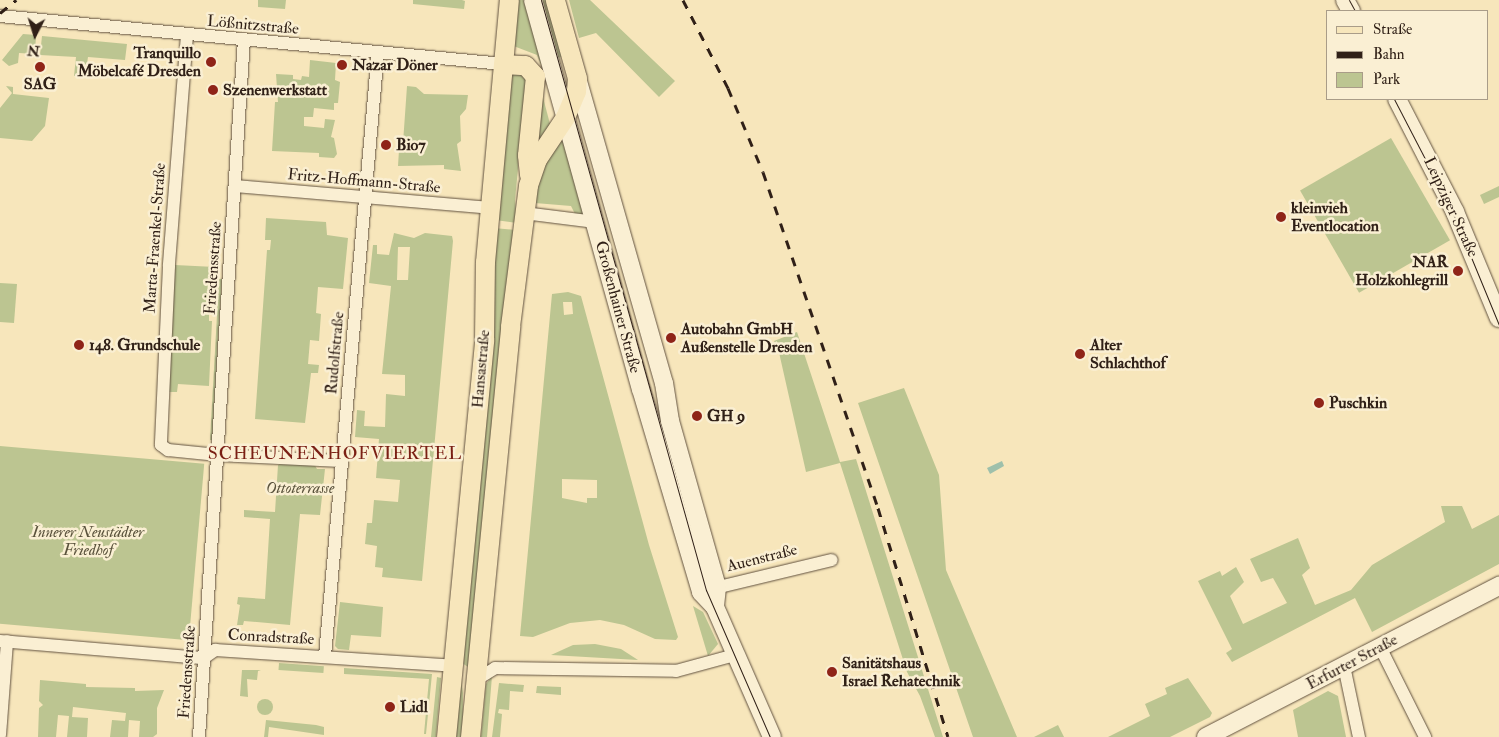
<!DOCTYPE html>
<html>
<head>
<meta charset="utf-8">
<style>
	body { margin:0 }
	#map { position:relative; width:1499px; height:737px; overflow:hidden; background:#f7e6bb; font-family:"IM FELL Double Pica",serif }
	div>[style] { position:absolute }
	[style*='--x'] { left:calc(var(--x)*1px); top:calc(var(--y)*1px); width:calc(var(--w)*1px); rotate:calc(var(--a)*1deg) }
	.green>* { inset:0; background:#bcc591; transform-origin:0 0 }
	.round { border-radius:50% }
	.water>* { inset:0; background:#9ec0ab }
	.roads { filter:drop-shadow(0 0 1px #625240) drop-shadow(0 0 1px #625240) }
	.street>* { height:12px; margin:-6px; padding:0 6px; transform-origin:6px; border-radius:6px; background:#faefd3 }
	.secondary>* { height:18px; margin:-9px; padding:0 9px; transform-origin:9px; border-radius:9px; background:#faefd3 }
	.primary>* { height:19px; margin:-9.5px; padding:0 9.5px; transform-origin:9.5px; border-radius:9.5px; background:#f7e6bb }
	.tram>* { height:1px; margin:-0.5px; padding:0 0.5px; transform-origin:0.5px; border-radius:0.5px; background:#302017 }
	.rail>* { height:3px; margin-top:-1.5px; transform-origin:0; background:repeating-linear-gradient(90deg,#302017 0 9px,transparent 0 18px) }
	.dots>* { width:14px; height:14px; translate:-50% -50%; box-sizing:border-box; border:2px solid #faefd3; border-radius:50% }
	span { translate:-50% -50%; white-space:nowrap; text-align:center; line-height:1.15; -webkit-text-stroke:5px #faefd3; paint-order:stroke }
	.street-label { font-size:16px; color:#302017 }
	.poi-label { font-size:16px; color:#302017; font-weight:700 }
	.right { translate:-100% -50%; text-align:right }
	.left { translate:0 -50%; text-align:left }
	.park-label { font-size:16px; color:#5a523c; font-style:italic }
	.neighbourhood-label { font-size:18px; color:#7a1f14; letter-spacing:1px }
	.legend { position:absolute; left:1326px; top:10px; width:162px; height:90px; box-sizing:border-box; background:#faefd3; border:1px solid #a99c88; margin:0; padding:6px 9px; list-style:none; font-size:15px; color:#302017 }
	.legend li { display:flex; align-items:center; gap:10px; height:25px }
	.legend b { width:25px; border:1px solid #a99c88 }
	.north { position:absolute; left:10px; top:10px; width:50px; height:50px; -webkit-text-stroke:4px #faefd3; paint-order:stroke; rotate:185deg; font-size:14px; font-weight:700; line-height:20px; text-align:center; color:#302017 }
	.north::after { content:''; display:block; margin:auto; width:18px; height:22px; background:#302017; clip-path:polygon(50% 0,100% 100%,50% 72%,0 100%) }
</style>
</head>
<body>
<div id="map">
	<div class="green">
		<div style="clip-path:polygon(258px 0,286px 0,285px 9px,258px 7px)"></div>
		<div style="clip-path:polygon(413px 0,462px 0,465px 1px,464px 9px,413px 4px)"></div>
		<div style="clip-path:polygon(515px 0,528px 0,546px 77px,537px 55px,511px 45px)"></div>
		<div style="clip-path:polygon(538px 0,550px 0,564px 56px,555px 59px)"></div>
		<div style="clip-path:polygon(569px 0,590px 0,675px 81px,659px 97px,596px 33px,579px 38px)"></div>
		<div style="clip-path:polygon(23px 34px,36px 35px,35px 54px,19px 53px,18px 63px,9px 66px,2px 60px)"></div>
		<div style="clip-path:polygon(42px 36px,127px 44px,125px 60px,88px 57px,85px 77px,74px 76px,76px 57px,40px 55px)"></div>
		<div style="clip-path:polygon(310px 60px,336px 63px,335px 80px,340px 82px,338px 103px,334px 103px,334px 110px,314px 108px,313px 117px,304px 117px,304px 126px,324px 128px,325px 119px,335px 120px,331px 137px,334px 138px,337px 154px,334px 158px,319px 157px,319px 153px,272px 151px,275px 102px,278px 102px,276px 74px,293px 75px,293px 79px,301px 80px,302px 76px,309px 77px)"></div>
		<div style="clip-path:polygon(510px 73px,527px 74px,515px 200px,517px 223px,495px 220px)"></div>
		<div style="clip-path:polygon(6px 86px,13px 87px,13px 94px,49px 98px,45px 126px,32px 141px,0 138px,0 108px,12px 93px)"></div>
		<div style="clip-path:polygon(407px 86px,416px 87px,424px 94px,468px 95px,466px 109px,460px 116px,461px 141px,457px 144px,461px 171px,444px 169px,444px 165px,398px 166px,399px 150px,403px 143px)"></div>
		<div style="clip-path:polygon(540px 86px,550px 124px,534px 147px)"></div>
		<div style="clip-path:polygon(561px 134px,586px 215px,575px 214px,571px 206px,535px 203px,538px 172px)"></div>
		<div style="left:1391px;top:138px;width:118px;height:105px;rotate:60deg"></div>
		<div style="clip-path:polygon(1499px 186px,1499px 197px,1484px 204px,1480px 195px)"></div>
		<div style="clip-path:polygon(266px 218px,326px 222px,327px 235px,348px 238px,343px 289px,318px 287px,316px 313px,321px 314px,319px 341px,310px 340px,308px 364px,319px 365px,318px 373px,311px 373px,305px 423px,255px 419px,267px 250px,270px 250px,271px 240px,265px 240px)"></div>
		<div style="clip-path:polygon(494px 228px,516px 230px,471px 669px,459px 661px)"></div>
		<div style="clip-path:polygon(evenodd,394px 233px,414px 238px,425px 233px,452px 236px,453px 241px,422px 581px,382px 577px,383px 568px,375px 567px,377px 546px,365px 544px,367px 523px,372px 523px,374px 500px,398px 502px,400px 480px,376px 478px,379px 439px,355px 437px,357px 410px,365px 411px,364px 426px,385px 427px,386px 394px,405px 396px,405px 375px,382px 374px,391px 286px,369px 283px,373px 245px,377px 245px,377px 254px,389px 255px,394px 233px,398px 247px,410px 247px,408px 280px,397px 280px,398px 247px)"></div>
		<div style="clip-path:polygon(175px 265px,215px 267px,214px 297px,210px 297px,209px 301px,209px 321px,212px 321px,209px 386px,178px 384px,177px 392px,168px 392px)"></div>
		<div style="clip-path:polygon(219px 279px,222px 279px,212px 440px,210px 440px)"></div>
		<div style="clip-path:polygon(0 283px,17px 284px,14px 323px,0 322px)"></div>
		<div style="clip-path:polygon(evenodd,568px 292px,581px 296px,649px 545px,678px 637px,676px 640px,655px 639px,624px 625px,600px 620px,570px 623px,533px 637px,520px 636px,552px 294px,568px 292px,563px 302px,572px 302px,573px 314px,564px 315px,563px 302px,568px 292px,562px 479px,597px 480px,597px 498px,587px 498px,587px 503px,562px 498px,562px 479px)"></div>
		<div style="clip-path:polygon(797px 332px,840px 462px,856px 459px,943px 737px,935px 737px,920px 696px,907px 672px,840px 463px,806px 472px,778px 348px,774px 341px)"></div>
		<div style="clip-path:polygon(904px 388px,939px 475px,946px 570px,1017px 737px,973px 737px,858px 403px)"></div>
		<div style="left:0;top:446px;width:205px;height:177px;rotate:5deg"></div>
		<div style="clip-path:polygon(287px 460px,313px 462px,317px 469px,325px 469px,320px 515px,300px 514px,290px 625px,244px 621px,243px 625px,237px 625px,240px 605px,237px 604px,238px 597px,265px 599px,270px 519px,244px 517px,244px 510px,275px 512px,278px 465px)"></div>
		<div style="clip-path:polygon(1441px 506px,1462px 506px,1472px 529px,1499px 515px,1499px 564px,1372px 632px,1355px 598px,1232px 662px,1226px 653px,1232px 649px,1198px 581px,1220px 571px,1222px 576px,1236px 567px,1244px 582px,1230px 596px,1243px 624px,1287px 603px,1273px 578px,1261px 582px,1250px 559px,1298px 538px,1310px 568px,1302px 575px,1315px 605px,1351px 590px,1372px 565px,1445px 522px)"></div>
		<div style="clip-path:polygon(340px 602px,383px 607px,381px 637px,351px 635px,349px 650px,338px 649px,335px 646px)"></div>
		<div style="clip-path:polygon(693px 606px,703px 612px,718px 644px,708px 656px)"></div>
		<div style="clip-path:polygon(595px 644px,621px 649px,638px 660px,551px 655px,573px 645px)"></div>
		<div style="left:279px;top:663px;width:45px;height:7px;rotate:4deg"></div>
		<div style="clip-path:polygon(344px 668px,432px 674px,426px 734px,424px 734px,429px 679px,344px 674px)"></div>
		<div style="clip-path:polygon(242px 670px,261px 670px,258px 671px,257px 680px,247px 679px,248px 697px,240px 696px)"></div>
		<div style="clip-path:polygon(460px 676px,463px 693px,463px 737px,452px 737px)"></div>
		<div style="clip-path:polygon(492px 676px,487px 737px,481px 737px,486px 684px)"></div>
		<div style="clip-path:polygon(437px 677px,441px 678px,436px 737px,431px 737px)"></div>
		<div style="clip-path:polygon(1188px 678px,1212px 713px,1210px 717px,1170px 737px,1108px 737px,1150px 716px,1145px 704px,1167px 694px,1165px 688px)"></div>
		<div style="clip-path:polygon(40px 680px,86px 684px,86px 687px,135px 688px,135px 691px,164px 690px,157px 708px,157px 734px,153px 737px,139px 737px,140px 721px,129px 720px,128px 737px,110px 737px,112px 720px,125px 721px,126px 713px,73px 707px,72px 717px,88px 718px,87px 737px,67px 737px,69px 716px,58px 715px,56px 737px,38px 737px,39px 708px,43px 705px,39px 701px)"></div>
		<div style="clip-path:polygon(499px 683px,524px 685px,523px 692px,510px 691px,509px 710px,499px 709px,498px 713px,502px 714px,500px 737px,492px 737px)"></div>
		<div style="clip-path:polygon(537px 686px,561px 687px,561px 695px,536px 693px)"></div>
		<div style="clip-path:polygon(1328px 691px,1338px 696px,1346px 737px,1298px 737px,1293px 710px)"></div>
		<div class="round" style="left:257px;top:699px;width:16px;height:16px"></div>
		<div style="clip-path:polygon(266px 720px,316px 725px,324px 727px,324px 735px,269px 727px,268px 737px,264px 737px)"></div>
		<div style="clip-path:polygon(1058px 725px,1064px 737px,1034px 737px)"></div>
	</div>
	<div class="water">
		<div style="clip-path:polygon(1002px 461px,1004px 466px,990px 474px,987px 468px)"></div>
	</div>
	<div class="roads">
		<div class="street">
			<div style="--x:0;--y:16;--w:505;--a:5.45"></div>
			<div style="--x:187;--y:35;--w:232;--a:94.5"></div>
			<div style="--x:169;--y:266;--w:179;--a:92.6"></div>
			<div style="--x:161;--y:445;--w:9;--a:36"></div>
			<div style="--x:168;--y:450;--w:50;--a:5.7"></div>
			<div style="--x:218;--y:455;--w:123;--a:2.8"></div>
			<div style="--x:235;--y:186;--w:256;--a:4.9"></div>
			<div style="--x:524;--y:213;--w:72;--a:7.2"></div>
			<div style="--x:711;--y:589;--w:124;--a:-13.5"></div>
			<div style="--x:0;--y:641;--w:205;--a:4.8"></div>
			<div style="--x:204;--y:658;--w:14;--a:-36"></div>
			<div style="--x:215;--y:650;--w:239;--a:3.8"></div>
			<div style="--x:1380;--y:647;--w:101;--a:63.4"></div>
			<div style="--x:325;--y:656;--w:606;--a:-84.99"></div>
			<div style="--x:1344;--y:666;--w:73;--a:78.1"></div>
			<div style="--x:476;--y:680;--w:22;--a:-32"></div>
			<div style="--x:495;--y:668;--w:181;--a:0.9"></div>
			<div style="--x:676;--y:671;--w:61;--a:-15.2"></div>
			<div style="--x:0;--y:735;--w:94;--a:-85.7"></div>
			<div style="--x:199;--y:737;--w:698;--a:-86.31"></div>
		</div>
		<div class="secondary">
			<div style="--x:533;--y:0;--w:404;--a:74.5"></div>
			<div style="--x:641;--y:389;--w:212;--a:73.5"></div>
			<div style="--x:701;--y:592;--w:21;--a:47"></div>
			<div style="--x:715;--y:607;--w:142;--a:66.3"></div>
			<div style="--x:1345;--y:0;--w:13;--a:61"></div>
			<div style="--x:577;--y:78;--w:317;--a:74.1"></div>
			<div style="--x:664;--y:383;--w:38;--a:81"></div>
			<div style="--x:670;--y:421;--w:173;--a:74.2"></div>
			<div style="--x:717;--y:587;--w:20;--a:96"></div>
			<div style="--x:1397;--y:99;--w:127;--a:62.8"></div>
			<div style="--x:1455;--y:212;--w:115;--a:67.5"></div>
			<div style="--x:1206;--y:737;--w:330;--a:-27.3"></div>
		</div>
		<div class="primary">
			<div style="--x:503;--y:64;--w:22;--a:3"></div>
			<div style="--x:525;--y:65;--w:15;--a:48"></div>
			<div style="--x:535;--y:76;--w:79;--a:95.8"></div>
			<div style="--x:527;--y:155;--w:20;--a:84"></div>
			<div style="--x:446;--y:737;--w:399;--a:-84.5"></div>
			<div style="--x:484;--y:340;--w:78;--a:-89.3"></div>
			<div style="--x:485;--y:262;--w:263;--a:-84.8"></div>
			<div style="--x:470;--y:737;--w:413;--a:-84.4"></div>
			<div style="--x:510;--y:326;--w:142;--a:-82.7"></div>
			<div style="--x:528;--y:185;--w:28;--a:-71"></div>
			<div style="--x:537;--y:159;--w:50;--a:-56.3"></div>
			<div style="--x:565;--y:117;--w:28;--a:-67"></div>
			<div style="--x:576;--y:91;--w:13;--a:-86"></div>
			<div style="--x:577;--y:78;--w:81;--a:-105.8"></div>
		</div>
	</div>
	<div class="tram">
		<div style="--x:541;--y:0;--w:613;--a:74.38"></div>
		<div style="--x:706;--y:590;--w:160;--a:66.5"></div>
		<div style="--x:1349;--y:0;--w:13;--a:61"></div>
		<div style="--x:1394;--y:99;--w:126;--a:62.6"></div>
		<div style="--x:1452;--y:211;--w:123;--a:67.6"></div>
	</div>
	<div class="rail">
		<div style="--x:683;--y:0;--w:99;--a:62.9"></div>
		<div style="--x:728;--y:88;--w:91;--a:67.4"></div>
		<div style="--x:763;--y:172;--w:355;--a:71.1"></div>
		<div style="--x:878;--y:508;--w:239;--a:73"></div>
		<div style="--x:0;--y:13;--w:21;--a:-39"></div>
	</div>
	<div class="dots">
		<div style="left:211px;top:62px;background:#8f2418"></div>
		<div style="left:342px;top:65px;background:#8f2418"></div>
		<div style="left:40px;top:67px;background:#8f2418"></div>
		<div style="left:213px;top:90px;background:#8f2418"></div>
		<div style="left:386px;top:145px;background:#8f2418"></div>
		<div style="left:1281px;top:217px;background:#8f2418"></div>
		<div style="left:1458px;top:271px;background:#8f2418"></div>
		<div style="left:671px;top:338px;background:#8f2418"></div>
		<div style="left:79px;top:345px;background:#8f2418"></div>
		<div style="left:1080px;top:354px;background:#8f2418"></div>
		<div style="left:1319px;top:403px;background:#8f2418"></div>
		<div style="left:697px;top:416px;background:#8f2418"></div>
		<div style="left:832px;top:672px;background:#8f2418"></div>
		<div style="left:390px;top:707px;background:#8f2418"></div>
	</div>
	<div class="street-label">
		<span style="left:253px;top:25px;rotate:5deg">Lößnitzstraße</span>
		<span style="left:364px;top:181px;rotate:5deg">Fritz-Hoffmann-Straße</span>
		<span style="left:1451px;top:207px;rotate:65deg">Leipziger Straße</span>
		<span style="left:155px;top:238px;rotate:-86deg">Marta-Fraenkel-Straße</span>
		<span style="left:213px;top:268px;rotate:-86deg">Friedensstraße</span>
		<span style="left:618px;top:307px;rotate:75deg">Großenhainer Straße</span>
		<span style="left:335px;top:353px;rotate:-85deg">Rudolfstraße</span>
		<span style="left:481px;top:369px;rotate:-85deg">Hansastraße</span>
		<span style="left:762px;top:558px;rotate:-14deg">Auenstraße</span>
		<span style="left:271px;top:637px;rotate:3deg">Conradstraße</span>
		<span style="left:1352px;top:662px;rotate:-28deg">Erfurter Straße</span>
		<span style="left:187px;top:672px;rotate:-86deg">Friedensstraße</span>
	</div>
	<div class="poi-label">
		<span class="right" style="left:201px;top:62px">Tranquillo<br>Möbelcafé Dresden</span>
		<span class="left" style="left:352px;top:65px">Nazar Döner</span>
		<span style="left:40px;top:84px">SAG</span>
		<span class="left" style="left:223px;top:90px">Szenenwerkstatt</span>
		<span class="left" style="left:396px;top:145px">Bio7</span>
		<span class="left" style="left:1291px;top:217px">kleinvieh<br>Eventlocation</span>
		<span class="right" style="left:1448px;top:271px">NAR<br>Holzkohlegrill</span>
		<span class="left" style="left:681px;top:338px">Autobahn GmbH<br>Außenstelle Dresden</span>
		<span class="left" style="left:89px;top:345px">148. Grundschule</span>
		<span class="left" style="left:1090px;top:354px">Alter<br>Schlachthof</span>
		<span class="left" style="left:1329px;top:403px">Puschkin</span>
		<span class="left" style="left:707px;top:416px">GH 9</span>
		<span class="left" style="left:842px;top:672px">Sanitätshaus<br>Israel Rehatechnik</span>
		<span class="left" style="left:400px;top:707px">Lidl</span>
	</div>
	<div class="park-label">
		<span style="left:300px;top:488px">Ottoterrasse</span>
		<span style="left:88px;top:541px">Innerer Neustädter<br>Friedhof</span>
	</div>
	<div class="neighbourhood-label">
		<span style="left:335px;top:454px">SCHEUNENHOFVIERTEL</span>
	</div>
	<ul class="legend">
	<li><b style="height:6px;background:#f7e6bb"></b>Straße</li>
	<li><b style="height:6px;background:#302017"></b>Bahn</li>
	<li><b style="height:14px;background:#bcc591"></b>Park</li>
	</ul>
	<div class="north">N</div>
</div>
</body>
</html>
